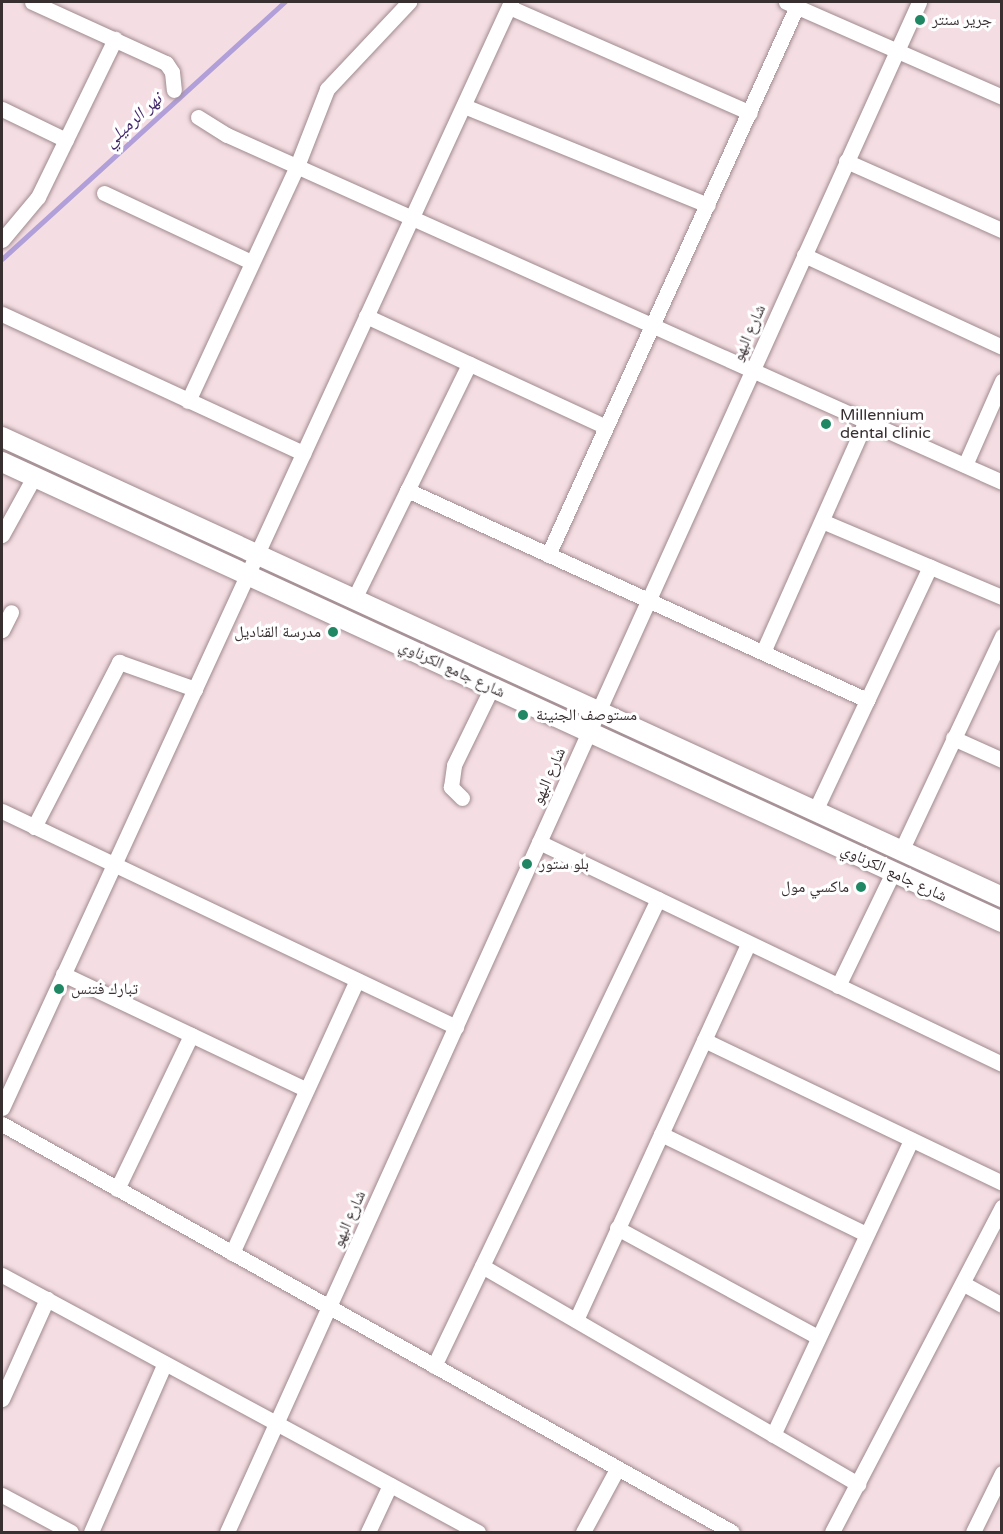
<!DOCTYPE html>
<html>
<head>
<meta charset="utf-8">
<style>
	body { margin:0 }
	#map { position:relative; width:1003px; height:1534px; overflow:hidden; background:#f5dee3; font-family:"Varela Round","Noto Naskh Arabic",sans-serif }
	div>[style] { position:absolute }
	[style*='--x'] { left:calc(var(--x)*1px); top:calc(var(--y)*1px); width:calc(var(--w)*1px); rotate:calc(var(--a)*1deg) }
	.stream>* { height:4.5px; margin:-2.25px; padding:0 2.25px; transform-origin:2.25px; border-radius:2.25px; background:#b09fd8 }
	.roads { filter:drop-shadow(0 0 2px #9f8a8f) drop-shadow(0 0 2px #9f8a8f) }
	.minor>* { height:15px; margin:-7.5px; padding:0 7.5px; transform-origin:7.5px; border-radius:7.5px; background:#fff }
	.major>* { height:20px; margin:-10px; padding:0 10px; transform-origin:10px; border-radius:10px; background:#fff }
	.dots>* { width:16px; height:16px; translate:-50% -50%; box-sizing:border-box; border:3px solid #fff; border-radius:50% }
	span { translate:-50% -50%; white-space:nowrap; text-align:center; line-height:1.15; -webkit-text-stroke:6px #fff; paint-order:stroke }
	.poi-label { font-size:16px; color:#382f31 }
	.left { translate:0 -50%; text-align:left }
	.right { translate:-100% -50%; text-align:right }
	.street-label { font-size:16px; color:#382f31 }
	.water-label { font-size:18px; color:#43286c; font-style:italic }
	.frame { position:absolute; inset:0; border:3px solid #382f31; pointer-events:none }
</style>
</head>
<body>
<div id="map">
	<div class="stream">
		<div style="--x:2;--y:259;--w:382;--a:-42.3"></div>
	</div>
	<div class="roads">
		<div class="minor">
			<div style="--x:32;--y:2;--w:147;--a:24.5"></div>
			<div style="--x:166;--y:63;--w:11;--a:56"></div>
			<div style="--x:172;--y:72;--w:18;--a:84"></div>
			<div style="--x:786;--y:2;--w:236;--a:23.7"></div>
			<div style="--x:509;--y:7;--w:263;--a:23.7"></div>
			<div style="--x:464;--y:106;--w:263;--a:22.1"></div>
			<div style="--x:2;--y:109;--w:71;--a:25.8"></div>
			<div style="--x:198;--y:117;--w:34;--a:32"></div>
			<div style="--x:227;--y:135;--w:849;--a:24.12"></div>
			<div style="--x:846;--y:161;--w:171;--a:23.9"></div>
			<div style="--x:104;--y:193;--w:162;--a:25.1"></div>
			<div style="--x:2;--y:240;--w:56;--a:-50.1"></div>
			<div style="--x:38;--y:197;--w:176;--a:-64"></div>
			<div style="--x:804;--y:255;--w:218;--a:24.9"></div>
			<div style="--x:2;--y:314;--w:332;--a:24.8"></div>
			<div style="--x:366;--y:316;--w:264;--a:24.8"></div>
			<div style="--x:188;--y:401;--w:259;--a:-65.1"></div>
			<div style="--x:297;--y:166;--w:83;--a:-68.7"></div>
			<div style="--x:327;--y:89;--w:120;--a:-46.7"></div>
			<div style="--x:965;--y:465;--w:92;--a:-66.2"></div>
			<div style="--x:407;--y:490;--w:506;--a:24.54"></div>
			<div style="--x:822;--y:521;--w:195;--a:22.9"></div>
			<div style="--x:2;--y:535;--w:66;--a:-61.1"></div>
			<div style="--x:548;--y:555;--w:603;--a:-65.6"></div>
			<div style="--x:354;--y:599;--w:262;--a:-63.9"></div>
			<div style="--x:2;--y:630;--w:20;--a:-63"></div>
			<div style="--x:763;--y:652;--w:253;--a:-66"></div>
			<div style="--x:953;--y:738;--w:54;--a:24.2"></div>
			<div style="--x:462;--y:798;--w:16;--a:-135"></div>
			<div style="--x:451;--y:787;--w:22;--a:-82"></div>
			<div style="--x:454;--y:765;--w:87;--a:-64"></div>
			<div style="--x:2;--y:811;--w:503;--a:25.44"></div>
			<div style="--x:815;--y:811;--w:270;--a:-64.8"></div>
			<div style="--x:34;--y:827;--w:186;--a:-62.7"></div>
			<div style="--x:119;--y:662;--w:81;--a:19.6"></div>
			<div style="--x:539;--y:842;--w:513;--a:25.62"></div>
			<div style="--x:901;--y:851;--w:238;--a:-64.8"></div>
			<div style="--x:63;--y:974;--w:268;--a:25.4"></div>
			<div style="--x:838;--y:986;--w:127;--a:-64.2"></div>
			<div style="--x:704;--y:1040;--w:331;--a:25.6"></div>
			<div style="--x:2;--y:1108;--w:1218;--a:-65.29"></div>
			<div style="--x:2;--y:1124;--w:836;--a:29.2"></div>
			<div style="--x:661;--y:1134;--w:228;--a:26"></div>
			<div style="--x:117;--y:1189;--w:171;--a:-64.3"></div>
			<div style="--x:617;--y:1228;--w:229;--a:28.5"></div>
			<div style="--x:232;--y:1253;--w:300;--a:-65.4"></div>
			<div style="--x:482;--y:1266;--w:435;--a:30.1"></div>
			<div style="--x:2;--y:1275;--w:541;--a:28.37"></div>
			<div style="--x:964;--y:1284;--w:43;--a:28.9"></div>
			<div style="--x:576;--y:1320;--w:413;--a:-65.4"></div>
			<div style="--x:434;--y:1366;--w:518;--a:-64.37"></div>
			<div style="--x:2;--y:1399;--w:110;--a:-65.8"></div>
			<div style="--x:773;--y:1435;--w:326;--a:-64.9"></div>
			<div style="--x:2;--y:1495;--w:78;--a:28.2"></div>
			<div style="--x:91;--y:1532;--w:184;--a:-66.4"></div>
			<div style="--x:227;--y:1532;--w:1679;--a:-65.66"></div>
			<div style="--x:368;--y:1532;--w:52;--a:-64.9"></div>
			<div style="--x:583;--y:1532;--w:72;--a:-61.6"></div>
			<div style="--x:832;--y:1532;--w:367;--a:-62.4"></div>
			<div style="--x:973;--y:1532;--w:66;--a:-63.8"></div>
		</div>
		<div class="major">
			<div style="--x:2;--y:437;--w:1101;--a:24.7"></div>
			<div style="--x:2;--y:462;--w:1101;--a:24.7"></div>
		</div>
	</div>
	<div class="dots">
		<div style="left:920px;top:20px;background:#1f8763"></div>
		<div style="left:826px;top:424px;background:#1f8763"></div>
		<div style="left:333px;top:632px;background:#1f8763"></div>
		<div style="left:523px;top:715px;background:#1f8763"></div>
		<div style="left:527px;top:864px;background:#1f8763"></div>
		<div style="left:861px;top:887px;background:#1f8763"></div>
		<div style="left:59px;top:989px;background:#1f8763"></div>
	</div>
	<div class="poi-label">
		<span class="left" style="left:932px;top:20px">جرير سنتر</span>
		<span class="left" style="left:840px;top:424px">Millennium<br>dental clinic</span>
		<span class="right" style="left:321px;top:632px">مدرسة القناديل</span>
		<span class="left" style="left:536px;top:715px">مستوصف الجنينة</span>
		<span class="left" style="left:539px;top:864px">بلو ستور</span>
		<span class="right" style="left:849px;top:887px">ماكسي مول</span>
		<span class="left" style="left:71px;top:989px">تبارك فتنس</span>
	</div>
	<div class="street-label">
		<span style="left:749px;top:333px;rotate:-66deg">شارع البهو</span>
		<span style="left:452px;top:669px;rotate:25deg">شارع جامع الكرناوي</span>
		<span style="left:549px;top:776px;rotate:-66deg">شارع البهو</span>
		<span style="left:894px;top:873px;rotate:25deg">شارع جامع الكرناوي</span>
		<span style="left:349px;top:1219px;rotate:-66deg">شارع البهو</span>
	</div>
	<div class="water-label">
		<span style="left:133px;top:120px;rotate:-42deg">نهر الرميلي</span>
	</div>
	<div class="frame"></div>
</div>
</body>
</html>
